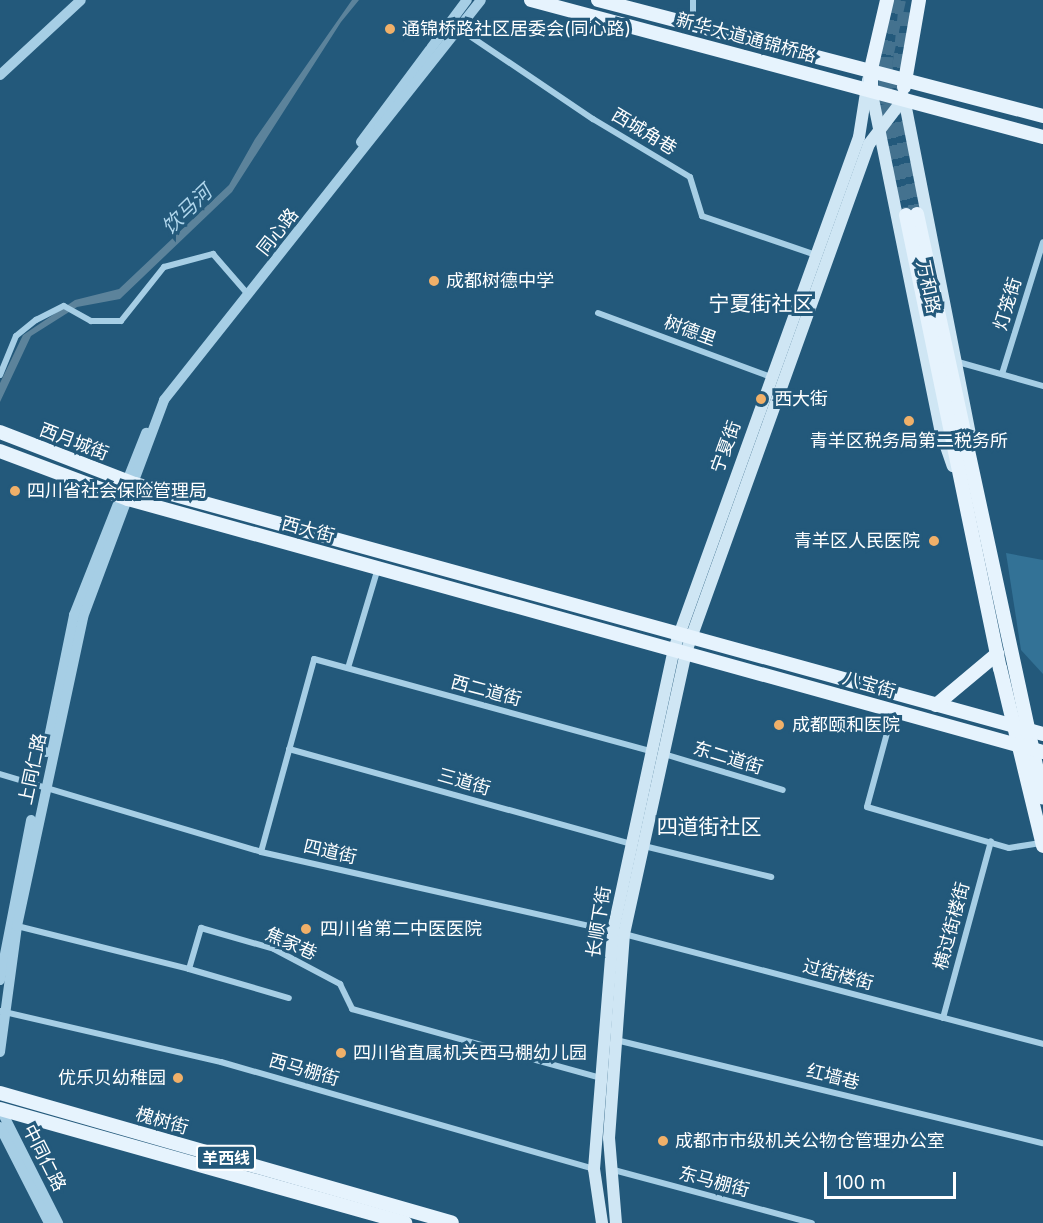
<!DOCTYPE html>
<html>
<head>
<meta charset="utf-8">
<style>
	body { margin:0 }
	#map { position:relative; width:1043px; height:1223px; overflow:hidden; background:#23597b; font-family:Inter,"Noto Sans SC",sans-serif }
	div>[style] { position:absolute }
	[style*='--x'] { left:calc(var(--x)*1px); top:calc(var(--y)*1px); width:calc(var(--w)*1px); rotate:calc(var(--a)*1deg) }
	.green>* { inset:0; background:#337296 }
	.water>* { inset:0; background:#5c839b }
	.primary-tunnel>* { height:14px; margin-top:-7px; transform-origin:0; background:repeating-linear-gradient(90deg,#44728f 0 14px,transparent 0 21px) }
	.minor>* { height:6px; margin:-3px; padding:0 3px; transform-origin:3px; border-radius:3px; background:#a6cee5 }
	.tertiary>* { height:10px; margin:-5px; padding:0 5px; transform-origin:5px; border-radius:5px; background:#a6cee5 }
	.secondary>* { height:12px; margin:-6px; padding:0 6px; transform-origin:6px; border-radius:6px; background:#cfe6f4 }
	.primary>* { height:14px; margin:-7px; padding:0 7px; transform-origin:7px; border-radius:7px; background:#e6f3fd }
	.dots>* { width:16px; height:16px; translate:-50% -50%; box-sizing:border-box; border:3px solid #23597b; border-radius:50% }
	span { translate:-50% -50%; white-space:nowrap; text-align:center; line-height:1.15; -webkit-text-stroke:6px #23597b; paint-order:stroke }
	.shield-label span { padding:2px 4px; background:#23597b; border:2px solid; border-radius:4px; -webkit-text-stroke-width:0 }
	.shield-label { font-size:16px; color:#fff; font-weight:700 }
	.poi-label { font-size:18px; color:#fff }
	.left { translate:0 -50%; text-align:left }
	.right { translate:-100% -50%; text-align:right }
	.street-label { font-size:18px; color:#fff }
	.water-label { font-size:20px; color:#b1d7ed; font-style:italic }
	.quarter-label { font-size:21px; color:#fff }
	.scale { position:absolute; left:824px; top:1172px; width:132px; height:27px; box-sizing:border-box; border:3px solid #fff; border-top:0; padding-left:8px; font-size:18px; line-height:21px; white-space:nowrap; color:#fff; -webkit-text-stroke:4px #23597b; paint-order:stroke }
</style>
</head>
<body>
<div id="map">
	<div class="green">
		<div style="clip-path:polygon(1006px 553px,1043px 560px,1043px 674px,1021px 650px)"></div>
	</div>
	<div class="water">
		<div style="clip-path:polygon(352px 0,359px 0,341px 22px,232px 192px,120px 299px,77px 307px,31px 336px,0 402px,0 383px,23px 335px,75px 300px,119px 289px,229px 185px,255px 139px)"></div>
	</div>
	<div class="primary-tunnel">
		<div style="--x:899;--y:0;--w:58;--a:102.8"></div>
		<div style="--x:886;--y:57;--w:47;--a:91.2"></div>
		<div style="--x:885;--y:104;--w:113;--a:79.3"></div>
		<div style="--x:905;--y:12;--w:89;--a:95.8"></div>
		<div style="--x:896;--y:101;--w:115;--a:79.5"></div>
	</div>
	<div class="minor">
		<div style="--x:693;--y:0;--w:23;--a:90"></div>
		<div style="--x:458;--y:28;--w:163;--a:34"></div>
		<div style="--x:593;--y:119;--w:113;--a:30.9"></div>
		<div style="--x:690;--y:177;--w:41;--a:72.9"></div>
		<div style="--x:702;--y:216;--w:120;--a:18.9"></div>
		<div style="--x:598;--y:313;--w:184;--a:20.3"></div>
		<div style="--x:958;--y:362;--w:88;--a:15.8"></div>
		<div style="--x:1002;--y:374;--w:138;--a:-72.7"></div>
		<div style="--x:0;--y:375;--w:42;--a:-67.7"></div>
		<div style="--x:16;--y:336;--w:26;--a:-39"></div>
		<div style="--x:36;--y:320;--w:31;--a:-27"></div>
		<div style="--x:64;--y:306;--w:31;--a:29"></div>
		<div style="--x:91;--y:321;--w:30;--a:0"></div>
		<div style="--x:121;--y:321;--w:69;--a:-51.5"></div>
		<div style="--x:164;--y:267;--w:51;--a:-14.9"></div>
		<div style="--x:213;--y:254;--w:49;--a:49.1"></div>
		<div style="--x:348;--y:668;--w:104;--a:-73.3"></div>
		<div style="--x:893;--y:711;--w:99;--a:105.2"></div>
		<div style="--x:867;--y:807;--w:148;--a:16.1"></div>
		<div style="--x:1009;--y:848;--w:32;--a:-9"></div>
		<div style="--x:289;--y:749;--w:355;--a:15.5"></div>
		<div style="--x:664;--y:754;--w:124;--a:16.8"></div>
		<div style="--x:0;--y:774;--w:272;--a:16.6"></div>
		<div style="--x:261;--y:852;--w:360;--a:12.7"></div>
		<div style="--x:644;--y:846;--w:131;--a:13.7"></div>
		<div style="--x:261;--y:852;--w:200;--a:-74.6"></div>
		<div style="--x:314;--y:659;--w:349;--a:15.3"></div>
		<div style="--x:17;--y:926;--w:177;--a:14"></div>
		<div style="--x:189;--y:969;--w:43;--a:-73.7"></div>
		<div style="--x:201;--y:928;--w:76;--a:16"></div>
		<div style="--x:274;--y:949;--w:75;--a:27.9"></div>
		<div style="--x:340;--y:984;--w:28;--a:64"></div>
		<div style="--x:352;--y:1009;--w:257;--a:15.5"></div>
		<div style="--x:624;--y:934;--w:433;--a:14.7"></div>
		<div style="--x:189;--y:969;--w:104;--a:16.2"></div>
		<div style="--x:0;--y:1011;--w:227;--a:13"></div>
		<div style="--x:221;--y:1062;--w:388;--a:16"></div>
		<div style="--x:943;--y:1018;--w:183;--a:-74.8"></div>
		<div style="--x:616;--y:1040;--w:439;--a:13.6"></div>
		<div style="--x:610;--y:1169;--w:209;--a:15"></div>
	</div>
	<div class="tertiary">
		<div style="--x:0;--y:75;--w:110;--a:-42.8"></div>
		<div style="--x:361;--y:142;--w:177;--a:-53.3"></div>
		<div style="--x:46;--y:752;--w:140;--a:-78.4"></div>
		<div style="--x:74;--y:615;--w:196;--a:-68.4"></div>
		<div style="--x:0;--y:980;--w:163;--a:-79"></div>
		<div style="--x:0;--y:1052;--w:127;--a:-82.3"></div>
		<div style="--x:17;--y:926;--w:316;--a:-77.9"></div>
		<div style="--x:83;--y:617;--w:232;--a:-69.5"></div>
		<div style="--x:164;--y:400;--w:510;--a:-51.6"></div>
		<div style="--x:0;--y:1108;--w:129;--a:63.2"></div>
		<div style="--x:0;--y:1127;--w:108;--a:63"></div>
	</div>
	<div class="secondary">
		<div style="--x:871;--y:89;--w:350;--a:78.5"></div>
		<div style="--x:941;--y:432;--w:36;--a:71"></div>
		<div style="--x:904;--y:98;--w:353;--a:78.9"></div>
		<div style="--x:602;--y:1223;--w:55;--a:-98.4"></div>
		<div style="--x:594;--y:1169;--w:239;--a:-85.4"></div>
		<div style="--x:613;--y:931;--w:289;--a:-77.8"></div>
		<div style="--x:674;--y:649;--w:544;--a:-70.13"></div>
		<div style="--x:859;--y:137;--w:58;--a:-81"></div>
		<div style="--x:616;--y:1223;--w:85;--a:-94.7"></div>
		<div style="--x:609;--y:1138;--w:205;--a:-85.8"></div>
		<div style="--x:624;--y:934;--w:289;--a:-77.6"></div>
		<div style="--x:686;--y:652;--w:540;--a:-70.19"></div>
		<div style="--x:869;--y:144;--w:58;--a:-52.7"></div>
	</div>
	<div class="primary">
		<div style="--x:531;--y:0;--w:530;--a:14.98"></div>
		<div style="--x:598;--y:0;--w:460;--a:14.6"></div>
		<div style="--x:904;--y:87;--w:88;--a:-80.2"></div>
		<div style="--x:871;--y:89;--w:20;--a:-90"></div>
		<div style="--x:871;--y:69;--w:71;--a:-76.9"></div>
		<div style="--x:917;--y:214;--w:597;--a:77.82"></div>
		<div style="--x:906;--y:215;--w:463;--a:78.3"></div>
		<div style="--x:1000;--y:668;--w:183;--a:76.4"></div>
		<div style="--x:0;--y:432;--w:145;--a:21.1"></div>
		<div style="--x:135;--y:484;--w:942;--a:15.39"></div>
		<div style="--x:0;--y:451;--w:137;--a:20.6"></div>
		<div style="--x:128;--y:499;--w:949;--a:15.46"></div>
		<div style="--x:936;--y:705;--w:80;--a:-39.9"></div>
		<div style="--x:0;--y:1093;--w:470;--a:16"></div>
		<div style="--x:0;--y:1109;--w:421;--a:15.7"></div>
	</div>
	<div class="dots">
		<div style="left:390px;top:29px;background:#f0b069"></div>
		<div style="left:434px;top:281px;background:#f0b069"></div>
		<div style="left:761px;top:399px;background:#f0b069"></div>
		<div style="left:909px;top:421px;background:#f0b069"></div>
		<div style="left:15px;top:491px;background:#f0b069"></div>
		<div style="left:934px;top:541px;background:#f0b069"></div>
		<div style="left:779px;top:725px;background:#f0b069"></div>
		<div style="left:306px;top:929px;background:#f0b069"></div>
		<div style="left:341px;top:1053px;background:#f0b069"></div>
		<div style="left:178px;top:1078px;background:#f0b069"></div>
		<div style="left:663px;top:1141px;background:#f0b069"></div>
	</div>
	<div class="shield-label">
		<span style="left:226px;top:1158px">羊西线</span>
	</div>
	<div class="poi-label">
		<span class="left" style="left:402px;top:29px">通锦桥路社区居委会(同心路)</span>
		<span class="left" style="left:446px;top:281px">成都树德中学</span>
		<span class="left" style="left:774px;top:399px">西大街</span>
		<span style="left:909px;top:441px">青羊区税务局第二税务所</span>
		<span class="left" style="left:27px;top:491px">四川省社会保险管理局</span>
		<span class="right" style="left:920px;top:541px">青羊区人民医院</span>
		<span class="left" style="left:792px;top:725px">成都颐和医院</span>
		<span class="left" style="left:320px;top:929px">四川省第二中医医院</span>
		<span class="left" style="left:353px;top:1053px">四川省直属机关西马棚幼儿园</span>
		<span class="right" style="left:166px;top:1078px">优乐贝幼稚园</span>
		<span class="left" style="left:675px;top:1141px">成都市市级机关公物仓管理办公室</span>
	</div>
	<div class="street-label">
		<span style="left:746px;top:38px;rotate:15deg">新华大道通锦桥路</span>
		<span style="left:644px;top:132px;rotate:31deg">西城角巷</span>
		<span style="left:278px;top:232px;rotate:-52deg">同心路</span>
		<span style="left:928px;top:287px;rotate:78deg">万和路</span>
		<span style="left:1008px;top:304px;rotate:-73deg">灯笼街</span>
		<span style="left:690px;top:331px;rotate:20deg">树德里</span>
		<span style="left:74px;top:442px;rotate:21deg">西月城街</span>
		<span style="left:726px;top:447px;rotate:-70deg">宁夏街</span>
		<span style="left:308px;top:530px;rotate:15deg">西大街</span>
		<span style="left:869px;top:685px;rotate:16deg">八宝街</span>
		<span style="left:486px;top:691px;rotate:15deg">西二道街</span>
		<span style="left:728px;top:758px;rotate:17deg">东二道街</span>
		<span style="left:33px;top:769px;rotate:-78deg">上同仁路</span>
		<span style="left:464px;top:782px;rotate:16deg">三道街</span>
		<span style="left:330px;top:852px;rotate:13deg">四道街</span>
		<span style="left:599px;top:922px;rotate:-81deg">长顺下街</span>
		<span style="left:952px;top:926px;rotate:-75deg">横过街楼街</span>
		<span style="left:291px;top:944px;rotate:24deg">焦家巷</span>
		<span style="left:838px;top:975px;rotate:15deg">过街楼街</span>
		<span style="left:304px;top:1070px;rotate:16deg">西马棚街</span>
		<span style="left:833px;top:1077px;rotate:14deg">红墙巷</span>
		<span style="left:162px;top:1121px;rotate:16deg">槐树街</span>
		<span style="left:44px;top:1158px;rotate:63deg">中同仁路</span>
		<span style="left:714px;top:1182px;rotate:15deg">东马棚街</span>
	</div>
	<div class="water-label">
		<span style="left:187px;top:210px;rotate:-44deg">饮马河</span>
	</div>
	<div class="quarter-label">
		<span style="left:761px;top:304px">宁夏街社区</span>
		<span style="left:709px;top:827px">四道街社区</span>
	</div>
	<div class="scale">100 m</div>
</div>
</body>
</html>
